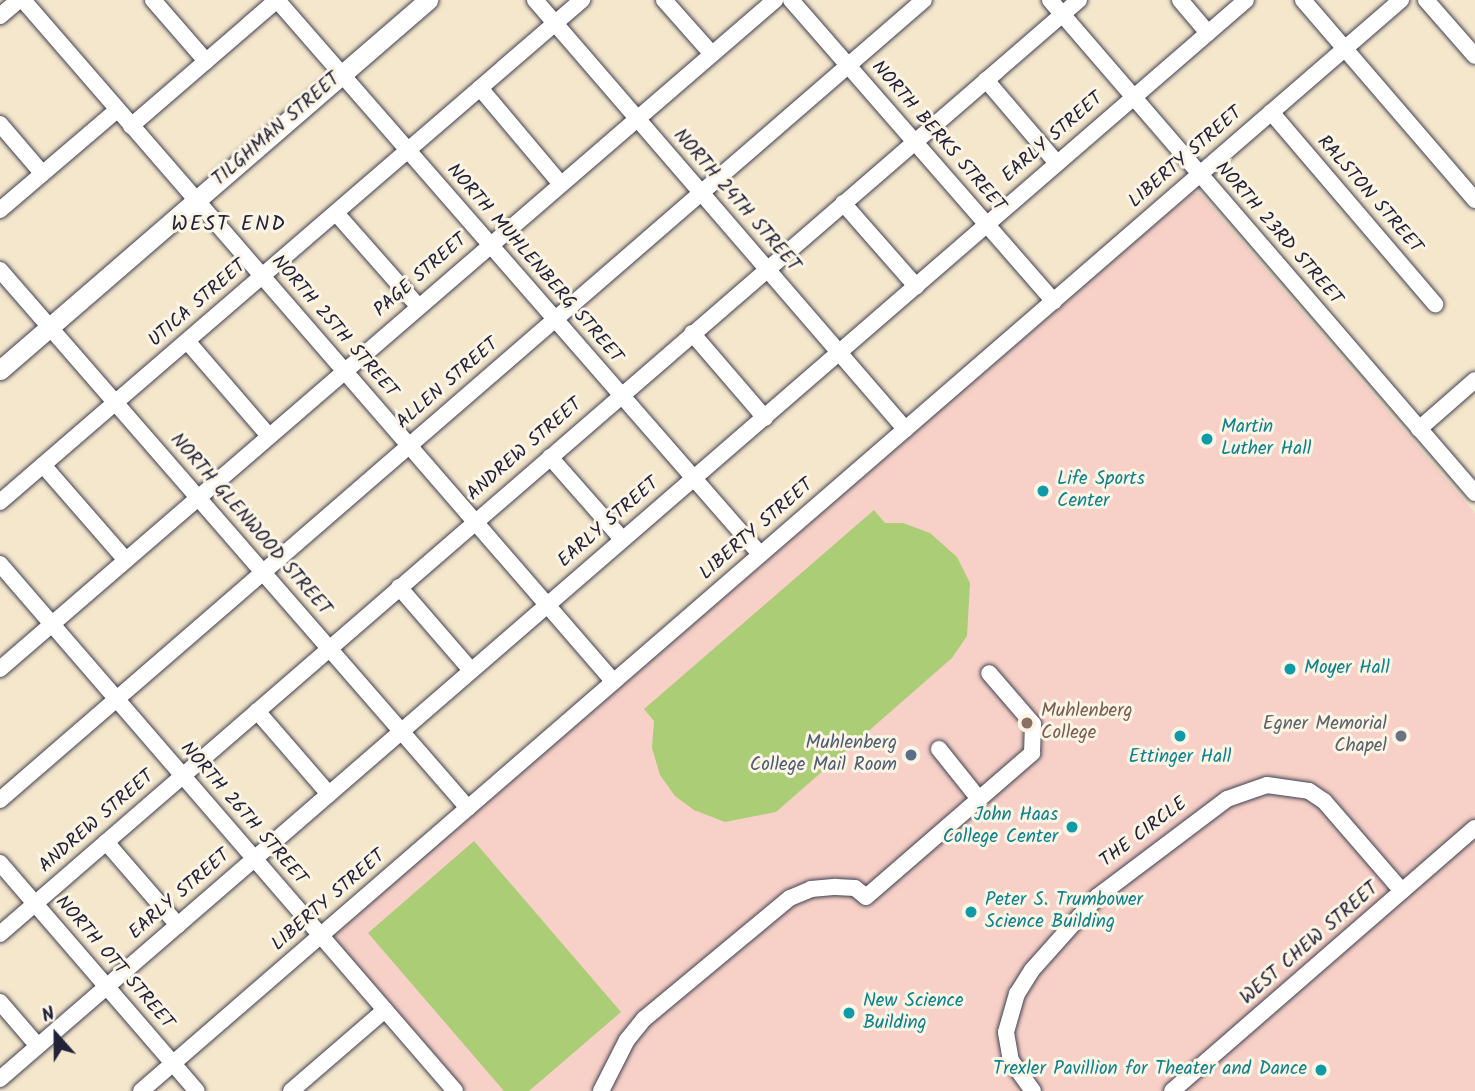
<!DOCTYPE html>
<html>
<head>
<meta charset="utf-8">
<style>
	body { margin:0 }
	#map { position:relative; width:1475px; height:1091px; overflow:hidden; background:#f4e7cc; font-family:Kalam,sans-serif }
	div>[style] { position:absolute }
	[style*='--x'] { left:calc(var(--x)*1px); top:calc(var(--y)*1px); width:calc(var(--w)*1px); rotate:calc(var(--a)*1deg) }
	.built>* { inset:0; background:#f7d1c7 }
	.green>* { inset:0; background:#abcd76 }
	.roads { filter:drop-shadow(0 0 2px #424051) drop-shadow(0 0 2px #424051) }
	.minor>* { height:16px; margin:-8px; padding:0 8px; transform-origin:8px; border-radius:8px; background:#fff }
	.major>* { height:19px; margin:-9.5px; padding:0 9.5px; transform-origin:9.5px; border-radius:9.5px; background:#fff }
	.dots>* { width:19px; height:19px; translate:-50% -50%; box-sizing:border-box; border:4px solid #fcf5e5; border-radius:50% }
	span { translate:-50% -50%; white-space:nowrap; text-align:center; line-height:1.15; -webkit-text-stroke:6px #fcf5e5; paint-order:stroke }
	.street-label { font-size:19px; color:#22223b }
	.culture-label { font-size:19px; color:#0d838f }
	.left { translate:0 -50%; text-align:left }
	.right { translate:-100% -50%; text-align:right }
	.education-label { font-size:19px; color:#785e54 }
	.worship-label { font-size:19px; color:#5b616d }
	.service-label { font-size:19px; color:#4e5e75 }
	.neighbourhood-label { font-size:21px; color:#22223b; letter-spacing:2px }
	.north { position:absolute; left:21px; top:1000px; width:70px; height:70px; -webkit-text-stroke:5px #fcf5e5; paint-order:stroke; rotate:339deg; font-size:19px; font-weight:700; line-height:28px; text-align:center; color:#22223b }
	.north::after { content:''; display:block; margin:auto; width:24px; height:32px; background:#22223b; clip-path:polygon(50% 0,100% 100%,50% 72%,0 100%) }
</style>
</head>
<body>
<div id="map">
	<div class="built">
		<div style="clip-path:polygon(1192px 193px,1200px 193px,1475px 513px,1475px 1091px,465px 1091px,335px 941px,336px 933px)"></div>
	</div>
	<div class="green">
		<div style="clip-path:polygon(874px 510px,885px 523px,903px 523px,930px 533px,957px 557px,970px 583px,967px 636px,952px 658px,776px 812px,725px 822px,694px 810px,675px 796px,660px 775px,652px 748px,654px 721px,644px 709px)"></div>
		<div style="clip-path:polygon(474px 841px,621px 1012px,529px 1091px,504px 1091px,368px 933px)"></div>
	</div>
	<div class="roads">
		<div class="minor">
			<div style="--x:23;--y:0;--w:902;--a:49.09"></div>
			<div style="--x:153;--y:0;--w:81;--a:49"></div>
			<div style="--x:277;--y:0;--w:735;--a:48.92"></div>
			<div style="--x:535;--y:0;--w:567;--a:49.22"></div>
			<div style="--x:664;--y:0;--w:72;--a:48.4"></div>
			<div style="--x:791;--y:0;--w:400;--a:48.9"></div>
			<div style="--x:1050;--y:0;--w:651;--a:49.24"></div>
			<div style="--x:1180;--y:0;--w:43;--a:49.7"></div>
			<div style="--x:1303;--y:0;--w:264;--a:49.3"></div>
			<div style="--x:1426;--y:0;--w:74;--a:48.8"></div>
			<div style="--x:0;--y:16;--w:25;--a:-40"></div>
			<div style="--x:986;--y:80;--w:109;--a:49.5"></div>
			<div style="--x:480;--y:88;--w:124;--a:49.9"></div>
			<div style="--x:1271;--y:112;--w:253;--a:49.5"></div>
			<div style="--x:0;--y:124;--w:65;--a:49.4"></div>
			<div style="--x:131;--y:126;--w:193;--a:-40.8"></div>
			<div style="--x:843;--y:203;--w:111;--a:48.7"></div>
			<div style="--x:0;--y:210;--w:154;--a:-40.5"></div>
			<div style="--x:336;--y:213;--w:124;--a:48.6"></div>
			<div style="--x:0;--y:270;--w:713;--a:48.98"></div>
			<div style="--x:692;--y:333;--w:112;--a:49.3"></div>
			<div style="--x:187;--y:341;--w:125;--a:49.2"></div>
			<div style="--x:1419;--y:429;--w:74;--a:-41.2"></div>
			<div style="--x:550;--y:457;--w:109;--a:48.7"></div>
			<div style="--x:43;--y:465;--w:126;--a:48.9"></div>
			<div style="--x:0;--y:502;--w:769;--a:-40.78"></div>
			<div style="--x:0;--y:564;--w:696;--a:49.19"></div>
			<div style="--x:399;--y:587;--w:110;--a:49.1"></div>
			<div style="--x:0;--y:669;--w:1024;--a:-40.8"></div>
			<div style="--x:257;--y:711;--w:110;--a:49.1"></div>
			<div style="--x:939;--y:749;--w:64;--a:51.3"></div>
			<div style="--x:0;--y:800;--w:1222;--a:-40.89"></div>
			<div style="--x:106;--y:842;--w:110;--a:49.1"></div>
			<div style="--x:0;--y:863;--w:301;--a:49.2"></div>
			<div style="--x:0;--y:934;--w:1427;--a:-40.88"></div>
			<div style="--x:0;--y:1002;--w:58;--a:49.2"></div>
			<div style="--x:0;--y:1079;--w:1648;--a:-40.89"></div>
			<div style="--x:141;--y:1091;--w:1667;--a:-40.89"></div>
			<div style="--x:291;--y:1091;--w:124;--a:-40.8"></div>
			<div style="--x:601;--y:1091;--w:57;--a:-63"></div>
			<div style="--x:627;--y:1040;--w:27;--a:-51"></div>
			<div style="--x:644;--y:1019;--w:190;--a:-39.7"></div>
			<div style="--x:790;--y:898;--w:23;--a:-23"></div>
			<div style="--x:811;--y:889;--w:25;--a:-5"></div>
			<div style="--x:836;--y:887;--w:19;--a:3"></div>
			<div style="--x:855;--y:888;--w:14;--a:39"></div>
			<div style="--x:866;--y:897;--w:220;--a:-40.9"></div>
			<div style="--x:1032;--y:753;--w:29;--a:-88"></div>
			<div style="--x:1033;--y:724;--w:67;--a:-130.8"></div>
			<div style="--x:1033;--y:1091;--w:37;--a:-126"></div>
			<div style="--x:1011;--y:1061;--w:29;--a:-100"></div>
			<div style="--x:1006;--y:1032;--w:40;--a:-74"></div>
			<div style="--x:1017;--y:994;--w:28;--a:-58"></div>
			<div style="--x:1032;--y:970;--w:98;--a:-48.3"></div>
			<div style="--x:1097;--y:897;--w:163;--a:-37"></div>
			<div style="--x:1227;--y:799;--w:42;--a:-19.3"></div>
			<div style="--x:1267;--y:785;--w:42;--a:8.1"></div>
			<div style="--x:1309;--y:791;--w:18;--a:34"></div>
			<div style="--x:1324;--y:801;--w:119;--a:49.1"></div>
			<div style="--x:1172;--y:1091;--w:401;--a:-41"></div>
		</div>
		<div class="major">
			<div style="--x:0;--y:370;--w:566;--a:-40.84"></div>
		</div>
	</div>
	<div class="dots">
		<div style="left:1207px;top:439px;background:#0f9aa8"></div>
		<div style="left:1043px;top:491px;background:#0f9aa8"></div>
		<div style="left:1290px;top:669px;background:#0f9aa8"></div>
		<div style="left:1027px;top:723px;background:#8d6e63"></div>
		<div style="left:1180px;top:736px;background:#0f9aa8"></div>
		<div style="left:1401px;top:736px;background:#6b7280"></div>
		<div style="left:911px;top:755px;background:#5c6f8a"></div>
		<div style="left:1072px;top:827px;background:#0f9aa8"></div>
		<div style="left:971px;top:912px;background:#0f9aa8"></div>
		<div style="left:849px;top:1013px;background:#0f9aa8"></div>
		<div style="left:1321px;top:1070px;background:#0f9aa8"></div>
	</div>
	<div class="street-label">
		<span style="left:277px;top:130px;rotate:-41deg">TILGHMAN STREET</span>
		<span style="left:938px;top:137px;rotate:49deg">NORTH BERKS STREET</span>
		<span style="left:1053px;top:138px;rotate:-41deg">EARLY STREET</span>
		<span style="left:1186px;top:158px;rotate:-41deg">LIBERTY STREET</span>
		<span style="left:1369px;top:195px;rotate:49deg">RALSTON STREET</span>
		<span style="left:736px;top:201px;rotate:49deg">NORTH 24TH STREET</span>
		<span style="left:1278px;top:234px;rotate:49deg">NORTH 23RD STREET</span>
		<span style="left:534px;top:264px;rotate:49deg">NORTH MUHLENBERG STREET</span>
		<span style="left:421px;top:276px;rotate:-41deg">PAGE STREET</span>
		<span style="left:198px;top:304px;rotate:-41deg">UTICA STREET</span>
		<span style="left:334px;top:327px;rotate:49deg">NORTH 25TH STREET</span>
		<span style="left:448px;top:384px;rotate:-41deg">ALLEN STREET</span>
		<span style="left:525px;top:450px;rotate:-41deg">ANDREW STREET</span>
		<span style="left:609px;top:523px;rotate:-41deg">EARLY STREET</span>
		<span style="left:250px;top:525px;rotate:49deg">NORTH GLENWOOD STREET</span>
		<span style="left:757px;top:530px;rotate:-41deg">LIBERTY STREET</span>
		<span style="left:243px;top:814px;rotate:49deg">NORTH 26TH STREET</span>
		<span style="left:97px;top:822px;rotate:-41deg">ANDREW STREET</span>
		<span style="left:1144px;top:833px;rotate:-37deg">THE CIRCLE</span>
		<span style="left:180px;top:895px;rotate:-41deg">EARLY STREET</span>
		<span style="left:329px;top:901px;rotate:-41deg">LIBERTY STREET</span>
		<span style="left:1310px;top:944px;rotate:-41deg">WEST CHEW STREET</span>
		<span style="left:114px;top:963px;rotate:49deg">NORTH OTT STREET</span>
	</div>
	<div class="culture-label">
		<span class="left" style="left:1221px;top:439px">Martin<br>Luther Hall</span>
		<span class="left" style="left:1057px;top:491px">Life Sports<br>Center</span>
		<span class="left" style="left:1304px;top:669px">Moyer Hall</span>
		<span style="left:1180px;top:758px">Ettinger Hall</span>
		<span class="right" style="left:1058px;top:827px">John Haas<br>College Center</span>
		<span class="left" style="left:985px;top:912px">Peter S. Trumbower<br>Science Building</span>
		<span class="left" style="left:863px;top:1013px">New Science<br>Building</span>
		<span class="right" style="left:1307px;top:1070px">Trexler Pavillion for Theater and Dance</span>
	</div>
	<div class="education-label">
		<span class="left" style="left:1041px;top:723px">Muhlenberg<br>College</span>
	</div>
	<div class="worship-label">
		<span class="right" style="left:1387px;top:736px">Egner Memorial<br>Chapel</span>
	</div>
	<div class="service-label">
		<span class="right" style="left:897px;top:755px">Muhlenberg<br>College Mail Room</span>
	</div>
	<div class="neighbourhood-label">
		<span style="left:229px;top:225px">WEST END</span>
	</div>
	<div class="north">N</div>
</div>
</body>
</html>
